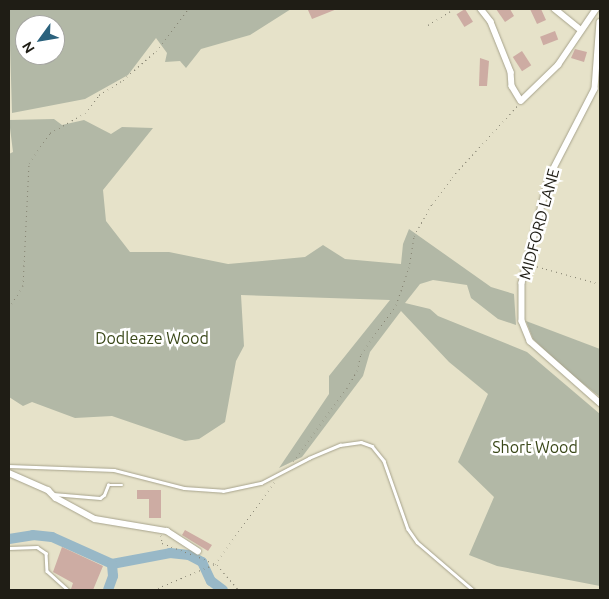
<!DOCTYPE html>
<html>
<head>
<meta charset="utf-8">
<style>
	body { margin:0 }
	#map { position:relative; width:609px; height:599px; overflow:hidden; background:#e6e2c9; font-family:Ubuntu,sans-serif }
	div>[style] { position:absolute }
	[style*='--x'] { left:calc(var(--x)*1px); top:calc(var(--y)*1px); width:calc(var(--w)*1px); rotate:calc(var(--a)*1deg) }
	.green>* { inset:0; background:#b2b8a6 }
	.river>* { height:10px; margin:-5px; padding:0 5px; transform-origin:5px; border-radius:5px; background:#98b8c7 }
	.building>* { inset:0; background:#cdaca3; transform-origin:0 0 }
	.path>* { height:1px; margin-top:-0.5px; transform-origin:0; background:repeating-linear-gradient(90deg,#858271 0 1px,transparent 0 5px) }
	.roads { filter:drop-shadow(0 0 1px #a7a38c) drop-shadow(0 0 1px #a7a38c) }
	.lane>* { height:2.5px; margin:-1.25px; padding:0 1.25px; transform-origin:1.25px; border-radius:1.25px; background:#fff }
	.street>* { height:5.5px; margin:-2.75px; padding:0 2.75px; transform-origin:2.75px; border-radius:2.75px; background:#fff }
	span { translate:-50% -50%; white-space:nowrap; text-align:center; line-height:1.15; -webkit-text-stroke:5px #fff; paint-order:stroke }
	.street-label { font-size:16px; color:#1f1d15 }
	.park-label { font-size:16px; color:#3a4819 }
	.frame { position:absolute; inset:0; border:10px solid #1f1d15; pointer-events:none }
	.north { position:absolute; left:15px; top:15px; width:50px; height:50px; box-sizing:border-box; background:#fff; border:1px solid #a5a5a1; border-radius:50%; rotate:238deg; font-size:14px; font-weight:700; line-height:20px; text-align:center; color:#1f1d15 }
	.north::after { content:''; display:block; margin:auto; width:18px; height:22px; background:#2b627d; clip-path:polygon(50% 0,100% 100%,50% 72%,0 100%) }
</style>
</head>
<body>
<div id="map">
	<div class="green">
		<div style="clip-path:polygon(evenodd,9px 9px,291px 9px,250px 35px,201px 49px,186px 68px,180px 61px,165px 62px,167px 53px,156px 38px,128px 75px,85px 99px,12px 113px,9px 9px,25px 25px,55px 25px,55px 55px,25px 55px,25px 25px)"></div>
		<div style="clip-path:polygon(54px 119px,62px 125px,84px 120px,111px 134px,122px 127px,153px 128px,103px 190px,106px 221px,130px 252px,169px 252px,228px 264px,305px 257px,323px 245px,345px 259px,401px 264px,403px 244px,409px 229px,491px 287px,514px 294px,516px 325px,498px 319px,471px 298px,467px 285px,433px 280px,420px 284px,405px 303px,430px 309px,438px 316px,527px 352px,600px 414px,600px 586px,497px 566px,469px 555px,494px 497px,458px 462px,488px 394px,449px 362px,401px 311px,370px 352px,363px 376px,302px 457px,279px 468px,329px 394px,329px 376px,390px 300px,241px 295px,244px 346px,236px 361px,225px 422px,199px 439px,185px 441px,112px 416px,75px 418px,32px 402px,23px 406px,9px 397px,9px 154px,13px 152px,9px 120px)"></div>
		<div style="clip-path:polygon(526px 321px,600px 349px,600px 397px,563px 368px,533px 339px)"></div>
	</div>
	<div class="river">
		<div style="--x:9;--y:539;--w:24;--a:-9"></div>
		<div style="--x:33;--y:535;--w:19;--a:6"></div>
		<div style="--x:52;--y:537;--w:66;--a:24.2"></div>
		<div style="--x:112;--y:564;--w:59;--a:-10.7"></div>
		<div style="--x:170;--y:553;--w:19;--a:6"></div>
		<div style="--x:189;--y:555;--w:15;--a:28"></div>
		<div style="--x:202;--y:562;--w:21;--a:65"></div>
		<div style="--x:211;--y:581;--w:15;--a:37"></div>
		<div style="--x:108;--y:590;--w:15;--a:-70"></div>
		<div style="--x:113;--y:576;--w:12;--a:-95"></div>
	</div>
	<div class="building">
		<div style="clip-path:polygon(311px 9px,337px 9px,312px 19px,308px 10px)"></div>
		<div style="left:465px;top:9px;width:15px;height:10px;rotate:58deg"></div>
		<div style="clip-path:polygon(496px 9px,510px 9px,514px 16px,505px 22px)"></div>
		<div style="clip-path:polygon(530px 9px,541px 9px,546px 20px,537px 24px)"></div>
		<div style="left:555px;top:31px;width:9px;height:16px;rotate:69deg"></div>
		<div style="clip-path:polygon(575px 49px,587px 52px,584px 62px,571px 58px)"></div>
		<div style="left:522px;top:51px;width:17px;height:11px;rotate:57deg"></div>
		<div style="clip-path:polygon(480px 58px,489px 61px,487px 86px,479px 86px)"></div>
		<div style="clip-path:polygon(137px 490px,161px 490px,161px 518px,149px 518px,149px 499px,137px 499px)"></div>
		<div style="clip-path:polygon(185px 530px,212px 545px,208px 551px,182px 535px)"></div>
		<div style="clip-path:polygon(62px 547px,103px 566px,93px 590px,71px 589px,73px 583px,53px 572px)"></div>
	</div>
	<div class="path">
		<div style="--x:428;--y:25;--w:31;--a:-32"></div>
		<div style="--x:532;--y:265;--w:71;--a:15.6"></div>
		<div style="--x:9;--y:308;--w:26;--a:-58"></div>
		<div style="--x:23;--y:286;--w:123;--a:-87.2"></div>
		<div style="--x:29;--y:163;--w:37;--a:-55"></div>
		<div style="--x:50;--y:133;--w:40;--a:-29.7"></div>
		<div style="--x:85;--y:113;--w:23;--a:-52"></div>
		<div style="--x:99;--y:95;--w:28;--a:-32"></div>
		<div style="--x:123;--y:80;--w:44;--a:-41.3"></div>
		<div style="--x:156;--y:51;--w:53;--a:-52.7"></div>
		<div style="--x:293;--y:461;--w:91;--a:-53.5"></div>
		<div style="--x:347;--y:388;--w:20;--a:-60"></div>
		<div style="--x:357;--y:371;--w:17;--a:-77"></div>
		<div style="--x:361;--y:354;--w:60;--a:-54.5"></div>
		<div style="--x:396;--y:305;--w:39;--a:-71"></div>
		<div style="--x:409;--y:268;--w:32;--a:-81"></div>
		<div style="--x:414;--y:236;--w:37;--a:-61"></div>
		<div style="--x:432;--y:204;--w:34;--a:-53"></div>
		<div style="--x:452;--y:177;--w:98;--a:-47.5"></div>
		<div style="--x:161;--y:535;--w:8;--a:83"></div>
		<div style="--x:162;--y:543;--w:33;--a:21"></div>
		<div style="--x:199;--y:557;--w:20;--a:24"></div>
		<div style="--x:217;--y:565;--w:33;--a:49"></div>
		<div style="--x:153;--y:590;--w:67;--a:-22.8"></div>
		<div style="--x:215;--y:564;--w:102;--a:-54.1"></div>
	</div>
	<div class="roads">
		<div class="lane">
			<div style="--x:9;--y:466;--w:105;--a:2.2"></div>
			<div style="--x:114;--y:470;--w:72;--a:14.4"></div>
			<div style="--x:184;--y:488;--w:39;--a:4"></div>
			<div style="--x:223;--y:491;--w:39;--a:-12"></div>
			<div style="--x:261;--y:483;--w:54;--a:-27.5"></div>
			<div style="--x:309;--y:458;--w:34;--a:-23"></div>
			<div style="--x:340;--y:445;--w:21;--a:-8"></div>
			<div style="--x:361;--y:442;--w:12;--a:20"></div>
			<div style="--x:372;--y:446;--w:19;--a:51"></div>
			<div style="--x:384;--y:461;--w:72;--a:70.6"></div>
			<div style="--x:408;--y:529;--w:16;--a:55"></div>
			<div style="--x:417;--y:542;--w:74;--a:40.6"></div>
			<div style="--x:53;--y:494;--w:47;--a:4.9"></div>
			<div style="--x:100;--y:498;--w:5;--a:-37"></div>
			<div style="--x:104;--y:495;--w:11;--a:-68"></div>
			<div style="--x:108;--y:485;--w:14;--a:0"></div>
			<div style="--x:9;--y:548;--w:28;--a:-2"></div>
			<div style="--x:37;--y:547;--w:11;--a:34"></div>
			<div style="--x:46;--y:553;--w:18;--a:87"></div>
			<div style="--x:47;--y:571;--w:28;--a:42"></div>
		</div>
		<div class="street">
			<div style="--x:481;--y:9;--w:16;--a:52"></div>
			<div style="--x:491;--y:22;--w:54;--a:68.2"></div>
			<div style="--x:511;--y:72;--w:14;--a:86"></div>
			<div style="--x:512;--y:86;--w:17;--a:59"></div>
			<div style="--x:521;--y:101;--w:52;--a:-44.2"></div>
			<div style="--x:558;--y:65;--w:68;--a:-55.8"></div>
			<div style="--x:555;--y:9;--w:32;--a:39"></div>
			<div style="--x:600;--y:22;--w:67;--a:94.3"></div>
			<div style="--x:595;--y:89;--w:100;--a:117.3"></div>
			<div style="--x:549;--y:178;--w:108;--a:104.4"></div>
			<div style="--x:522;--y:283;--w:38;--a:90"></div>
			<div style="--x:522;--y:321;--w:22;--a:68"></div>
			<div style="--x:530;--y:341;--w:94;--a:41.5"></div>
			<div style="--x:9;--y:473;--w:43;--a:23.6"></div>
			<div style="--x:48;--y:490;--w:11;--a:45"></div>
			<div style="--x:56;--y:498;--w:44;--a:28.3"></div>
			<div style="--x:95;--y:519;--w:73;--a:9.5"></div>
			<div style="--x:167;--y:531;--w:37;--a:33"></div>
		</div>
	</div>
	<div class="street-label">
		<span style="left:539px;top:224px;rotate:-75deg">MIDFORD LANE</span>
	</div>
	<div class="park-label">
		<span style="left:152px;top:338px">Dodleaze Wood</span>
		<span style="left:535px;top:447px">Short Wood</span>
	</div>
	<div class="frame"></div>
	<div class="north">N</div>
</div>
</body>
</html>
